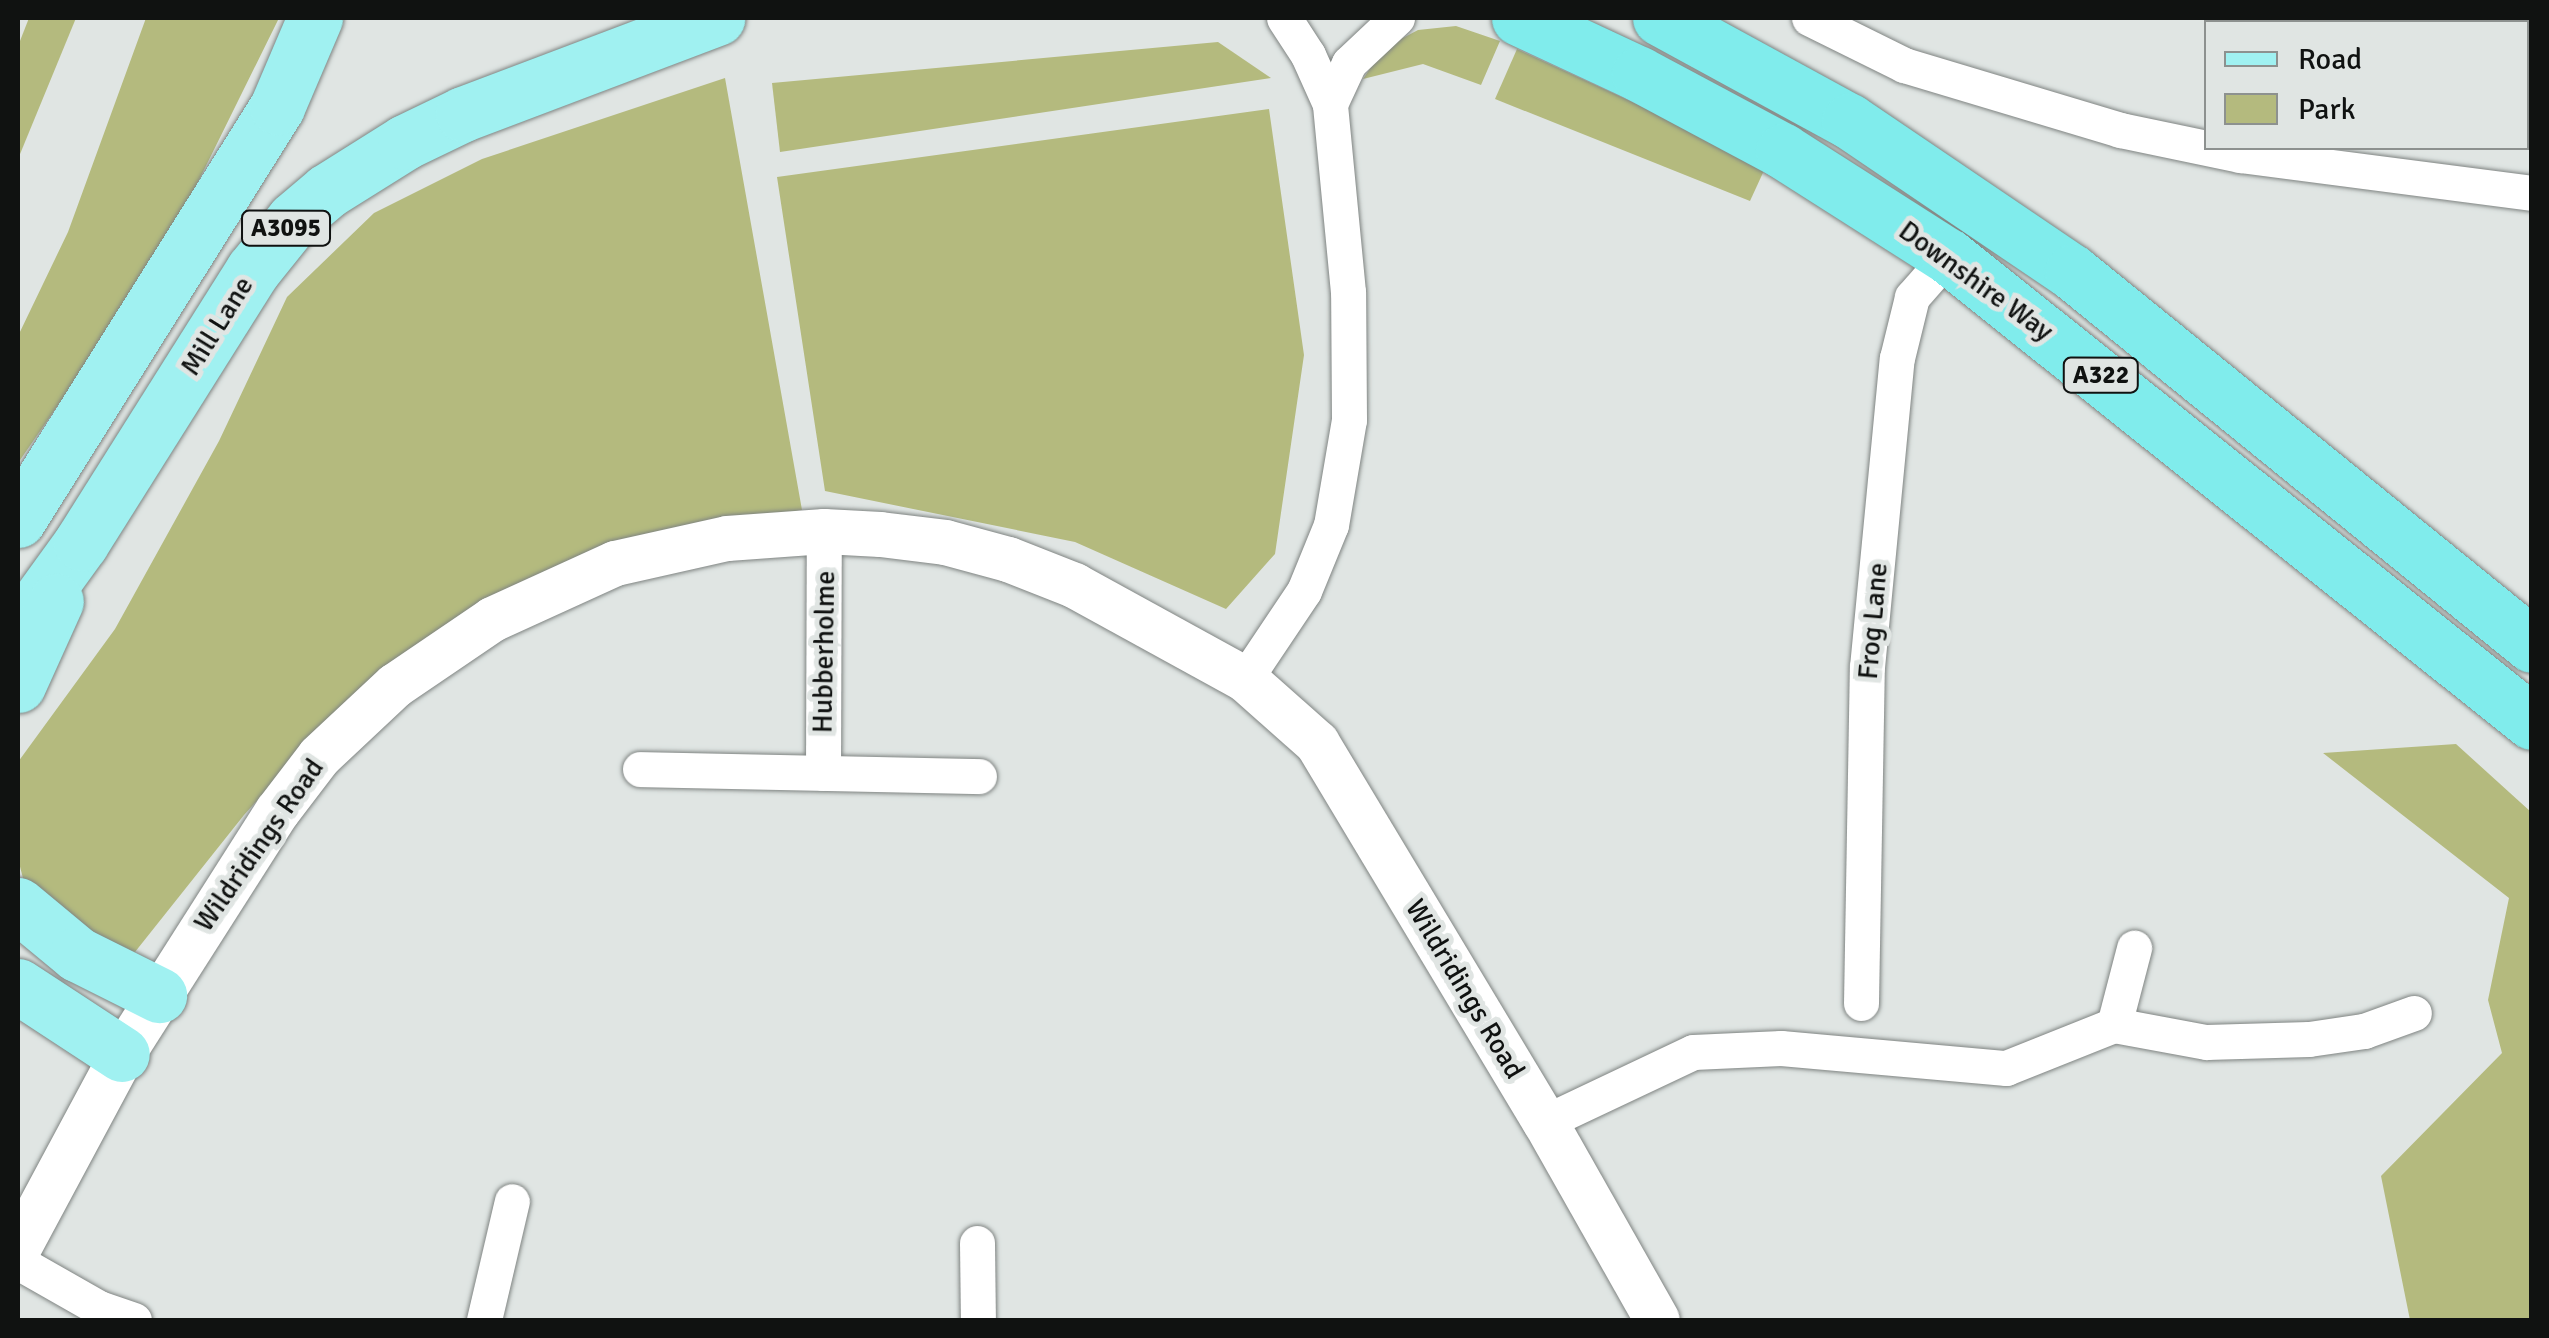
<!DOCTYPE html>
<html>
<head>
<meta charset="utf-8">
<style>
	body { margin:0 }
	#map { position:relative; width:2549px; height:1338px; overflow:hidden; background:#e0e5e3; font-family:Signika,sans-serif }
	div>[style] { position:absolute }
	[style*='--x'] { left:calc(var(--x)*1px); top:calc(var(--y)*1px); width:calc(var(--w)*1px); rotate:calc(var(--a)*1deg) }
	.green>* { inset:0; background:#b4ba7e }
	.roads { filter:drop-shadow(0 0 2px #7f8482) drop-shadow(0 0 2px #7f8482) }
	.minor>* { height:35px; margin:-17.5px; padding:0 17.5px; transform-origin:17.5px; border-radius:17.5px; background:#fff }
	.tertiary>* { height:45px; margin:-22.5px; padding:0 22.5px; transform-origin:22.5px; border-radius:22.5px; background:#fff }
	.primary>* { height:55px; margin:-27.5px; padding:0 27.5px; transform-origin:27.5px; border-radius:27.5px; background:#a0f1f1 }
	.trunk>* { height:55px; margin:-27.5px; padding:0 27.5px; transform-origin:27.5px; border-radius:27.5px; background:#80ecec }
	span { translate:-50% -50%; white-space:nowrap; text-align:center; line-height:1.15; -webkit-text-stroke:10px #e0e5e3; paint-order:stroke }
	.shield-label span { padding:2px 8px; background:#e0e5e3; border:2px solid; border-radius:8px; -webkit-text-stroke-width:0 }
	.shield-label { font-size:25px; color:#101211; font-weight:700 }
	.street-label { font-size:28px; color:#101211 }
	.frame { position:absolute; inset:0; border:20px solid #101211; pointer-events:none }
	.legend { position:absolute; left:2204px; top:20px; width:325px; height:130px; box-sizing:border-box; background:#e0e5e3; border:2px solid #8d918f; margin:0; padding:12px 18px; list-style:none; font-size:30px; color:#101211 }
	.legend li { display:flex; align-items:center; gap:20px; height:50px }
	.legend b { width:50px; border:2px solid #8d918f }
</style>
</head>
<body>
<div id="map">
	<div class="green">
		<div style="clip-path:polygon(29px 18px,76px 18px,18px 159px,18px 46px)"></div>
		<div style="clip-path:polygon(146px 18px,279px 18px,162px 255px,18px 463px,18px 336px,68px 232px)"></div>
		<div style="clip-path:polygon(1456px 26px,1500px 41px,1481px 85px,1423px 64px,1363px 79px,1384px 48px,1418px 30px)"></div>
		<div style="clip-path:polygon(1218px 42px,1271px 78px,780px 152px,772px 83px)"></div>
		<div style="clip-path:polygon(1517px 49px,1767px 164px,1750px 201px,1495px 99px)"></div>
		<div style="clip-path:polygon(725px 78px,802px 510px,622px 543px,346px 703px,244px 815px,135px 952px,59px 928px,24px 882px,18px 859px,18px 762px,115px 629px,219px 441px,287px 297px,374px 213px,482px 159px)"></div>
		<div style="clip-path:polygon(1269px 109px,1304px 355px,1275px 554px,1226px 609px,1075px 542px,825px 491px,777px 177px)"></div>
		<div style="clip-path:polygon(2456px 744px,2531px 812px,2531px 1320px,2410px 1320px,2381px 1176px,2502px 1053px,2488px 1000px,2509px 898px,2323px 753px)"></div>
	</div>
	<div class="roads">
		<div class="minor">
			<div style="--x:1809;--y:18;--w:106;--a:26.3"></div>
			<div style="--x:1904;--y:65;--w:226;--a:16.7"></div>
			<div style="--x:2120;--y:130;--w:123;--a:11.8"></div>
			<div style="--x:2240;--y:155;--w:294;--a:7.4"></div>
			<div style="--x:1330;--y:104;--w:45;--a:-65.1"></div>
			<div style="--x:1349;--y:63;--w:66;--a:-43.2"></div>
			<div style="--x:1245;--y:679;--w:106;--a:-56.2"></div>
			<div style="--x:1304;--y:591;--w:71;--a:-67.8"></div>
			<div style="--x:1331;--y:525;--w:107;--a:-80.3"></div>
			<div style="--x:1349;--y:420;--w:128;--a:-90.4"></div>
			<div style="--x:1348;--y:292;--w:189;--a:-95.5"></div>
			<div style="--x:1330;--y:104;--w:54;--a:-114.2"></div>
			<div style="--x:1308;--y:55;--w:44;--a:-123"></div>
			<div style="--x:640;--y:769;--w:339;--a:1.2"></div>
			<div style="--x:823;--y:773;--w:242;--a:-89.8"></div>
			<div style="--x:1861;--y:1003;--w:336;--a:-89"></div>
			<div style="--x:1867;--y:667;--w:310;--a:-84.5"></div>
			<div style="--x:1897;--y:358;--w:63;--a:-76.2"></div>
			<div style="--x:1912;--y:297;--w:55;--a:-48.7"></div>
			<div style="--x:2114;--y:1025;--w:94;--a:10.5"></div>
			<div style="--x:2206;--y:1042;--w:103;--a:-1.7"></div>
			<div style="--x:2309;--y:1039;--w:56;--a:-8.3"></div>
			<div style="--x:2364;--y:1031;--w:53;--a:-19.8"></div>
			<div style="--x:1545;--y:1122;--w:164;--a:-25.3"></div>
			<div style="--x:1693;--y:1052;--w:88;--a:-2.6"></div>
			<div style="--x:1781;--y:1048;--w:226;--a:5.1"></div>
			<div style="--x:2006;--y:1068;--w:116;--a:-21.7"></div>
			<div style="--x:2114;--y:1025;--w:80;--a:-75.4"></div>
			<div style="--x:977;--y:1243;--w:77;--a:89.3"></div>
			<div style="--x:18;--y:1262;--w:93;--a:29.6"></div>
			<div style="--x:99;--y:1308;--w:37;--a:19"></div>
			<div style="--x:484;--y:1320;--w:122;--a:-76.8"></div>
		</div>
		<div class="tertiary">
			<div style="--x:18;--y:1248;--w:220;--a:-61.8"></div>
			<div style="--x:122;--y:1054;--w:288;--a:-57.5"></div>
			<div style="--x:277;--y:811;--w:69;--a:-52.6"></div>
			<div style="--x:319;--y:756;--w:104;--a:-43.1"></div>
			<div style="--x:395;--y:685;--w:117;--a:-34.2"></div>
			<div style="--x:492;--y:619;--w:135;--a:-24.5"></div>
			<div style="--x:615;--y:563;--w:115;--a:-12.6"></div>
			<div style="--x:727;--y:538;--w:97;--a:-4.1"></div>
			<div style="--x:824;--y:531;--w:56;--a:3.1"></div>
			<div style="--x:880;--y:534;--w:65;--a:7"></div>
			<div style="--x:945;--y:542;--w:65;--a:15.1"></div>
			<div style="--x:1008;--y:559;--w:71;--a:21.5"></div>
			<div style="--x:1074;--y:585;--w:195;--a:28.8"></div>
			<div style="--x:1245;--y:679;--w:96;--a:41.6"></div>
			<div style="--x:1317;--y:743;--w:442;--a:59"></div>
			<div style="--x:1545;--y:1122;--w:227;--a:60.5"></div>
		</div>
		<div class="primary">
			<div style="--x:18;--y:520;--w:487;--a:-57.9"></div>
			<div style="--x:277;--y:107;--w:97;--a:-66.9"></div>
			<div style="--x:18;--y:630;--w:107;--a:-54.1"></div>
			<div style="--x:81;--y:543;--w:323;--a:-57.8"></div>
			<div style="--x:253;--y:270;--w:65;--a:-51.2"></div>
			<div style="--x:294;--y:219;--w:43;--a:-40.3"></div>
			<div style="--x:327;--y:191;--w:92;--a:-32.1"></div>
			<div style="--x:405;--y:142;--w:64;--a:-25.8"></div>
			<div style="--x:463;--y:114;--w:272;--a:-20.7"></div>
			<div style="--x:18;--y:685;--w:92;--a:-65.7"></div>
			<div style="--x:18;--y:905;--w:77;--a:39.7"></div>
			<div style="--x:77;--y:954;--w:92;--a:26.6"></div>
			<div style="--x:18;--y:986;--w:124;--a:33.2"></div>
		</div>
		<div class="trunk">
			<div style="--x:1519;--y:18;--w:132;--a:25"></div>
			<div style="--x:1639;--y:74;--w:163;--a:28.1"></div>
			<div style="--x:1783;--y:151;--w:196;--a:32.5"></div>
			<div style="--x:1948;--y:256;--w:747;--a:38.59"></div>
			<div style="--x:1660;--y:18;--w:215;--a:28.6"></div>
			<div style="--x:1849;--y:121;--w:269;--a:34.1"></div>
			<div style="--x:2072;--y:272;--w:592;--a:39.04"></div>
		</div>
	</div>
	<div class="shield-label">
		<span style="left:286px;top:228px">A3095</span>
		<span style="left:2101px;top:375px">A322</span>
	</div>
	<div class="street-label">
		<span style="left:1976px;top:281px;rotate:36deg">Downshire Way</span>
		<span style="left:217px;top:326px;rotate:-58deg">Mill Lane</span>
		<span style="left:1873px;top:621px;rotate:-85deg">Frog Lane</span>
		<span style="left:824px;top:652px;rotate:-89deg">Hubberholme</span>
		<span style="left:259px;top:845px;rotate:-55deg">Wildridings Road</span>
		<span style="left:1465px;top:989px;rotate:59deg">Wildridings Road</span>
	</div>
	<div class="frame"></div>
	<ul class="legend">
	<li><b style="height:12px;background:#a0f1f1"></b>Road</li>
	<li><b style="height:28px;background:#b4ba7e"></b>Park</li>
	</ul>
</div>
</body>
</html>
